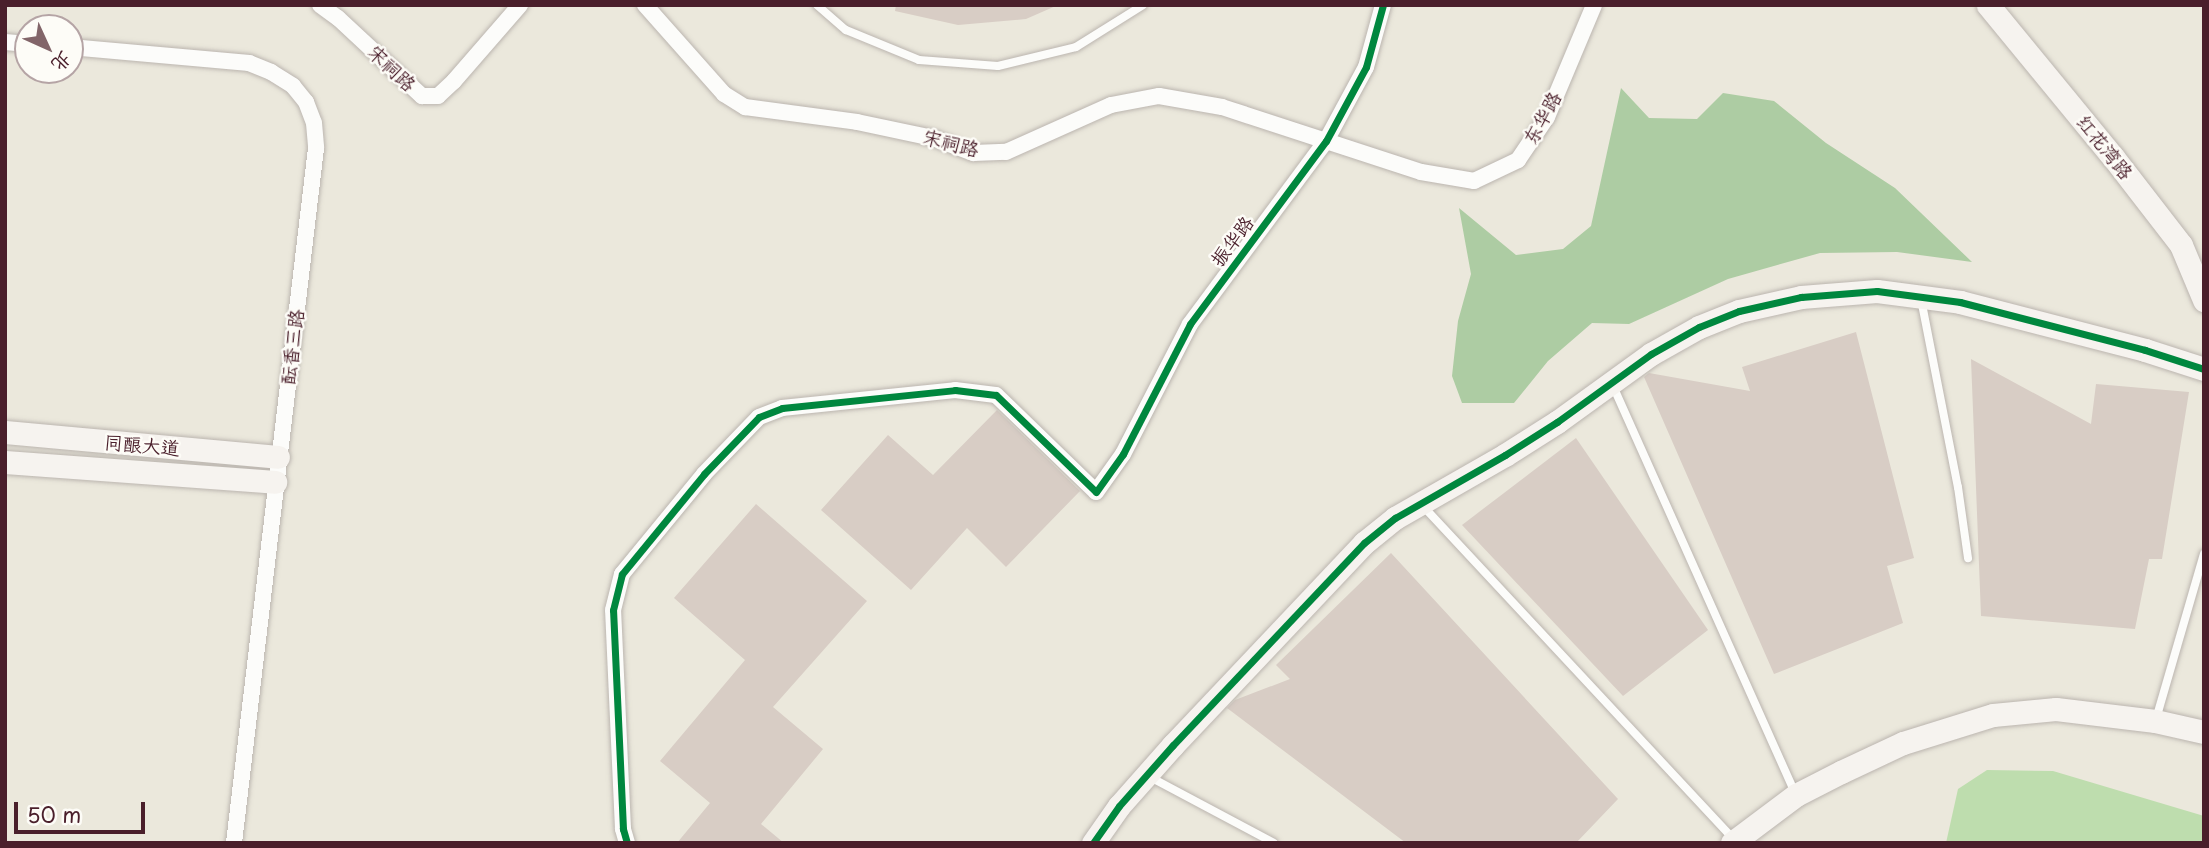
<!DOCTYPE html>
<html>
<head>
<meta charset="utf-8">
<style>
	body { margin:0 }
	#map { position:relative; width:2209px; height:848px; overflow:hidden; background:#ebe8dc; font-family:"Playpen Sans","LXGW WenKai TC",sans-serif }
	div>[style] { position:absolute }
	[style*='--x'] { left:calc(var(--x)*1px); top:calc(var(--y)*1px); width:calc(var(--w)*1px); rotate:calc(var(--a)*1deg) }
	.green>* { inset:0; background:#beddae }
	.forest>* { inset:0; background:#adcca3 }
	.building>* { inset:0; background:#d8cdc5 }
	.roads { filter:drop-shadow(0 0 2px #bbb5af) drop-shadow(0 0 2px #bbb5af) }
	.lane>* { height:8px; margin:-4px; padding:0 4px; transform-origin:4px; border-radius:4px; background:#fcfcfa }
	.street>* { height:16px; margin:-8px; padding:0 8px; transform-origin:8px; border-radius:8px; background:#fcfcfa }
	.secondary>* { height:23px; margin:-11.5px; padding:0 11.5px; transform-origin:11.5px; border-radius:11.5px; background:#f6f3ef }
	.cycleway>* { height:7px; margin:-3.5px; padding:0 3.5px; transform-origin:3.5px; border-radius:3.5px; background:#00873e }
	span { translate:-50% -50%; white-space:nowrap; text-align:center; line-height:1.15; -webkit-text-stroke:5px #fdfcf7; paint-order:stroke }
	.street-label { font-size:19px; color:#4a1f2b }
	.frame { position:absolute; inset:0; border:7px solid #4a1f2b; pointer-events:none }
	.north { position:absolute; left:14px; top:14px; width:70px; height:70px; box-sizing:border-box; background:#fdfcf7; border:2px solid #b5a4a5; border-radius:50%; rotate:135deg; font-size:19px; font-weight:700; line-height:28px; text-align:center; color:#4a1f2b }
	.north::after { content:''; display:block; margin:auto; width:24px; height:32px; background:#826569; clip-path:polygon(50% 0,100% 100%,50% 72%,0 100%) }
	.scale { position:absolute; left:14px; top:802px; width:131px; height:32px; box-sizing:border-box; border:4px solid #4a1f2b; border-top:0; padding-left:9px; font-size:21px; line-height:24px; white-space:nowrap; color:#4a1f2b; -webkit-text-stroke:5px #fdfcf7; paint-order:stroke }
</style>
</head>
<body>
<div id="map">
	<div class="green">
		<div style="clip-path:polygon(1987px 770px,2053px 771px,2204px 816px,2204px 843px,1946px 843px,1958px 789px)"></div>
	</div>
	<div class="forest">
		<div style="clip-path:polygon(1621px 88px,1649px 118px,1697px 119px,1723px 93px,1774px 101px,1826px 143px,1895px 188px,1972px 262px,1897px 252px,1820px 253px,1728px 279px,1629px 324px,1592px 323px,1548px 361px,1514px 403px,1462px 403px,1452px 376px,1458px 321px,1471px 274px,1459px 208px,1516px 255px,1563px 249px,1591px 226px)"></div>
	</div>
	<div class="building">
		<div style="clip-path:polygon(896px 5px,1058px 5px,1026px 19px,958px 25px,895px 11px)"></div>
		<div style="clip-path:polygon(1856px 332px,1914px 558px,1887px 566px,1903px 623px,1774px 674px,1644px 377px,1649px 373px,1750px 391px,1742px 367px)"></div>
		<div style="clip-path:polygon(1971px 359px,2091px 424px,2096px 384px,2189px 392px,2162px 559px,2149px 559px,2135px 629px,1981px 616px)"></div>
		<div style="clip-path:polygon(997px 410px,1080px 491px,1006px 567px,967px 528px,911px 590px,821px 510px,888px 435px,933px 475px)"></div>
		<div style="clip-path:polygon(1576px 438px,1708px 630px,1623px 696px,1462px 525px)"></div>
		<div style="clip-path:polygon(756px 504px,867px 601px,773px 707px,823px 749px,761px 824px,784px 843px,677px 843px,710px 803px,660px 761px,745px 660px,674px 598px)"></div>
		<div style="clip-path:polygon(1391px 553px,1618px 799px,1576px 843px,1406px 843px,1227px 708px,1235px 700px,1290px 679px,1276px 665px)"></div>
	</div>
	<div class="roads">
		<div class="lane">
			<div style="--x:817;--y:5;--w:38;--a:41"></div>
			<div style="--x:846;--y:30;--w:79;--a:22.3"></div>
			<div style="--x:919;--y:60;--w:79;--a:4.3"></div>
			<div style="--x:998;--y:66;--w:80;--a:-13.7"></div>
			<div style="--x:1076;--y:47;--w:79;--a:-32.1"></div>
			<div style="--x:1921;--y:299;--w:192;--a:78.9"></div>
			<div style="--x:1958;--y:487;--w:72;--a:82"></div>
			<div style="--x:1613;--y:386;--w:446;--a:65.9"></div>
			<div style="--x:1422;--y:505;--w:456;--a:47"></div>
			<div style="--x:2156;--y:719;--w:172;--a:-73.8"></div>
			<div style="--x:1150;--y:777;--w:140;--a:28"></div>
		</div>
		<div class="street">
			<div style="--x:320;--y:5;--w:22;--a:36"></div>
			<div style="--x:338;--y:18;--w:115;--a:42.9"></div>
			<div style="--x:422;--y:96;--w:16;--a:0"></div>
			<div style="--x:438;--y:96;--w:22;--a:-43"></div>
			<div style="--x:454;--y:81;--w:101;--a:-49"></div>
			<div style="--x:645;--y:5;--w:119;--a:48.4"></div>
			<div style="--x:724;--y:94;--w:25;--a:32"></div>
			<div style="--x:745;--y:107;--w:113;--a:7.6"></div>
			<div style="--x:857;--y:122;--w:78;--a:11.9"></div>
			<div style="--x:933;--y:138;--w:43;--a:20.6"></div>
			<div style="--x:973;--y:153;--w:33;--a:-2"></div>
			<div style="--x:1006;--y:152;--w:115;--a:-24.1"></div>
			<div style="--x:1111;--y:105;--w:49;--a:-10.6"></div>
			<div style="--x:1159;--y:96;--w:64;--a:9.9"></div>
			<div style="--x:1222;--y:107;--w:209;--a:18.1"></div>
			<div style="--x:1421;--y:172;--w:54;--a:9.6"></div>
			<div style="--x:1474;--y:181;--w:49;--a:-25.5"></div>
			<div style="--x:1518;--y:160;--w:52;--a:-56"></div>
			<div style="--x:1547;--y:117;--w:121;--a:-67.2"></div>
			<div style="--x:5;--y:42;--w:23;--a:5"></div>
			<div style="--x:70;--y:47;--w:180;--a:5.1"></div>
			<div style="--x:249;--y:63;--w:24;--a:22"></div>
			<div style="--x:271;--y:72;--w:26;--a:32"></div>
			<div style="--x:293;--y:86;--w:21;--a:51"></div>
			<div style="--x:306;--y:102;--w:22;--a:69"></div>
			<div style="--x:314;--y:123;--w:25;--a:85"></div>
			<div style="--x:316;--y:148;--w:700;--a:96.73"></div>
			<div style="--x:627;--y:843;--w:15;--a:-106"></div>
			<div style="--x:623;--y:829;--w:219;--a:-92.6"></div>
			<div style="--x:613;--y:610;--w:37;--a:-76"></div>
			<div style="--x:622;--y:574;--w:129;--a:-50.6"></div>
			<div style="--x:704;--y:474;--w:79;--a:-46"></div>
			<div style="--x:759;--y:417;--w:25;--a:-21"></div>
			<div style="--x:782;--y:408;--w:174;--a:-5.9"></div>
			<div style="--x:955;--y:390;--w:41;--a:7"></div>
			<div style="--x:996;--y:395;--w:139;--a:44.1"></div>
			<div style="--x:1096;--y:492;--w:47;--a:-54.6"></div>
			<div style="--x:1123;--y:454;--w:146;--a:-62.7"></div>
			<div style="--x:1190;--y:324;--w:228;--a:-53.4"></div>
			<div style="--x:1326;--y:141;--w:84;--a:-61.6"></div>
			<div style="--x:1366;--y:67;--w:64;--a:-74.7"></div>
		</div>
		<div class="secondary">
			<div style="--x:1988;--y:5;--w:197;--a:50.6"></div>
			<div style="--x:2113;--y:157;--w:111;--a:52.3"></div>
			<div style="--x:2181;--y:245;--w:60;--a:67.3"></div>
			<div style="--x:5;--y:432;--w:274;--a:5.2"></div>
			<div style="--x:5;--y:462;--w:271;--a:4.2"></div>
			<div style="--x:1093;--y:843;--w:45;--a:-54.9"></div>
			<div style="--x:1119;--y:806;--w:81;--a:-48.5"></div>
			<div style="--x:1173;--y:745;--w:278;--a:-46.6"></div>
			<div style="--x:1364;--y:543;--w:40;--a:-39"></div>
			<div style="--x:1395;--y:518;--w:127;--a:-29.8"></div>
			<div style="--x:1505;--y:455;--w:62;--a:-32.4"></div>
			<div style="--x:1557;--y:422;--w:116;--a:-35.9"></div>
			<div style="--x:1651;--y:354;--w:55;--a:-29.4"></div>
			<div style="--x:1699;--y:327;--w:43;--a:-21.8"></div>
			<div style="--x:1739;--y:311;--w:64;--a:-12.7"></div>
			<div style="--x:1801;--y:297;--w:76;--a:-4.5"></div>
			<div style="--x:1877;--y:291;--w:84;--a:7.5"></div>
			<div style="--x:1960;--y:302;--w:191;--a:14.5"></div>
			<div style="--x:2145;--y:350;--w:62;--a:17.9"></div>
			<div style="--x:1732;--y:843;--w:80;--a:-36.9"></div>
			<div style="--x:1796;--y:795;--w:51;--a:-27.1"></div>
			<div style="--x:1841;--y:772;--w:68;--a:-25.1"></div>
			<div style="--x:1903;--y:743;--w:94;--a:-17.3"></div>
			<div style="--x:1993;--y:715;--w:63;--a:-5.4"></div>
			<div style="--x:2056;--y:709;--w:100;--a:6.9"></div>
			<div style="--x:2155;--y:721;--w:50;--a:12.7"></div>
		</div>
	</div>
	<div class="cycleway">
		<div style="--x:627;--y:843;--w:15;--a:-106"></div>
		<div style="--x:623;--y:829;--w:219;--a:-92.6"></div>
		<div style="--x:613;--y:610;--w:37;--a:-76"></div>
		<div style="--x:622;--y:574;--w:129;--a:-50.6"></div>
		<div style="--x:704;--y:474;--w:79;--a:-46"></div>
		<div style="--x:759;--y:417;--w:25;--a:-21"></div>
		<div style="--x:782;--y:408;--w:174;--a:-5.9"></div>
		<div style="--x:955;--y:390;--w:41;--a:7"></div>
		<div style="--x:996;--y:395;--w:139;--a:44.1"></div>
		<div style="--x:1096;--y:492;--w:47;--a:-54.6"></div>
		<div style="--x:1123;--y:454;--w:146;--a:-62.7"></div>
		<div style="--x:1190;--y:324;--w:228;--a:-53.4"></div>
		<div style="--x:1326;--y:141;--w:84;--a:-61.6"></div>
		<div style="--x:1366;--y:67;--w:64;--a:-74.7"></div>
		<div style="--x:1093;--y:843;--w:45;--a:-54.9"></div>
		<div style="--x:1119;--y:806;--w:81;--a:-48.5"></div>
		<div style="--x:1173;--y:745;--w:278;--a:-46.6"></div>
		<div style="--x:1364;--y:543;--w:40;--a:-39"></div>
		<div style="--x:1395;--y:518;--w:127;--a:-29.8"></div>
		<div style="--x:1505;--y:455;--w:62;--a:-32.4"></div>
		<div style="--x:1557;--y:422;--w:116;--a:-35.9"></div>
		<div style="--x:1651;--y:354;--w:55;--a:-29.4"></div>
		<div style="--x:1699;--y:327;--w:43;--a:-21.8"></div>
		<div style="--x:1739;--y:311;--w:64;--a:-12.7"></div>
		<div style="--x:1801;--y:297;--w:76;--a:-4.5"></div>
		<div style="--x:1877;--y:291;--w:84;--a:7.5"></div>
		<div style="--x:1960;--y:302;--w:191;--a:14.5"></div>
		<div style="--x:2145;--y:350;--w:62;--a:17.9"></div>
	</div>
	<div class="street-label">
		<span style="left:392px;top:68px;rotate:43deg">宋祠路</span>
		<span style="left:1542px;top:118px;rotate:-61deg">东华路</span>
		<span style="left:951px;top:143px;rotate:14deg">宋祠路</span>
		<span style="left:2105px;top:147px;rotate:51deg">红花湾路</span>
		<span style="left:1232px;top:241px;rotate:-53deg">振华路</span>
		<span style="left:292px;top:347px;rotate:-83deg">酝香三路</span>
		<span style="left:142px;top:445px;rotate:5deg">同酿大道</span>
	</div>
	<div class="frame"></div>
	<div class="north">北</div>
	<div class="scale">50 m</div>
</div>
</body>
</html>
